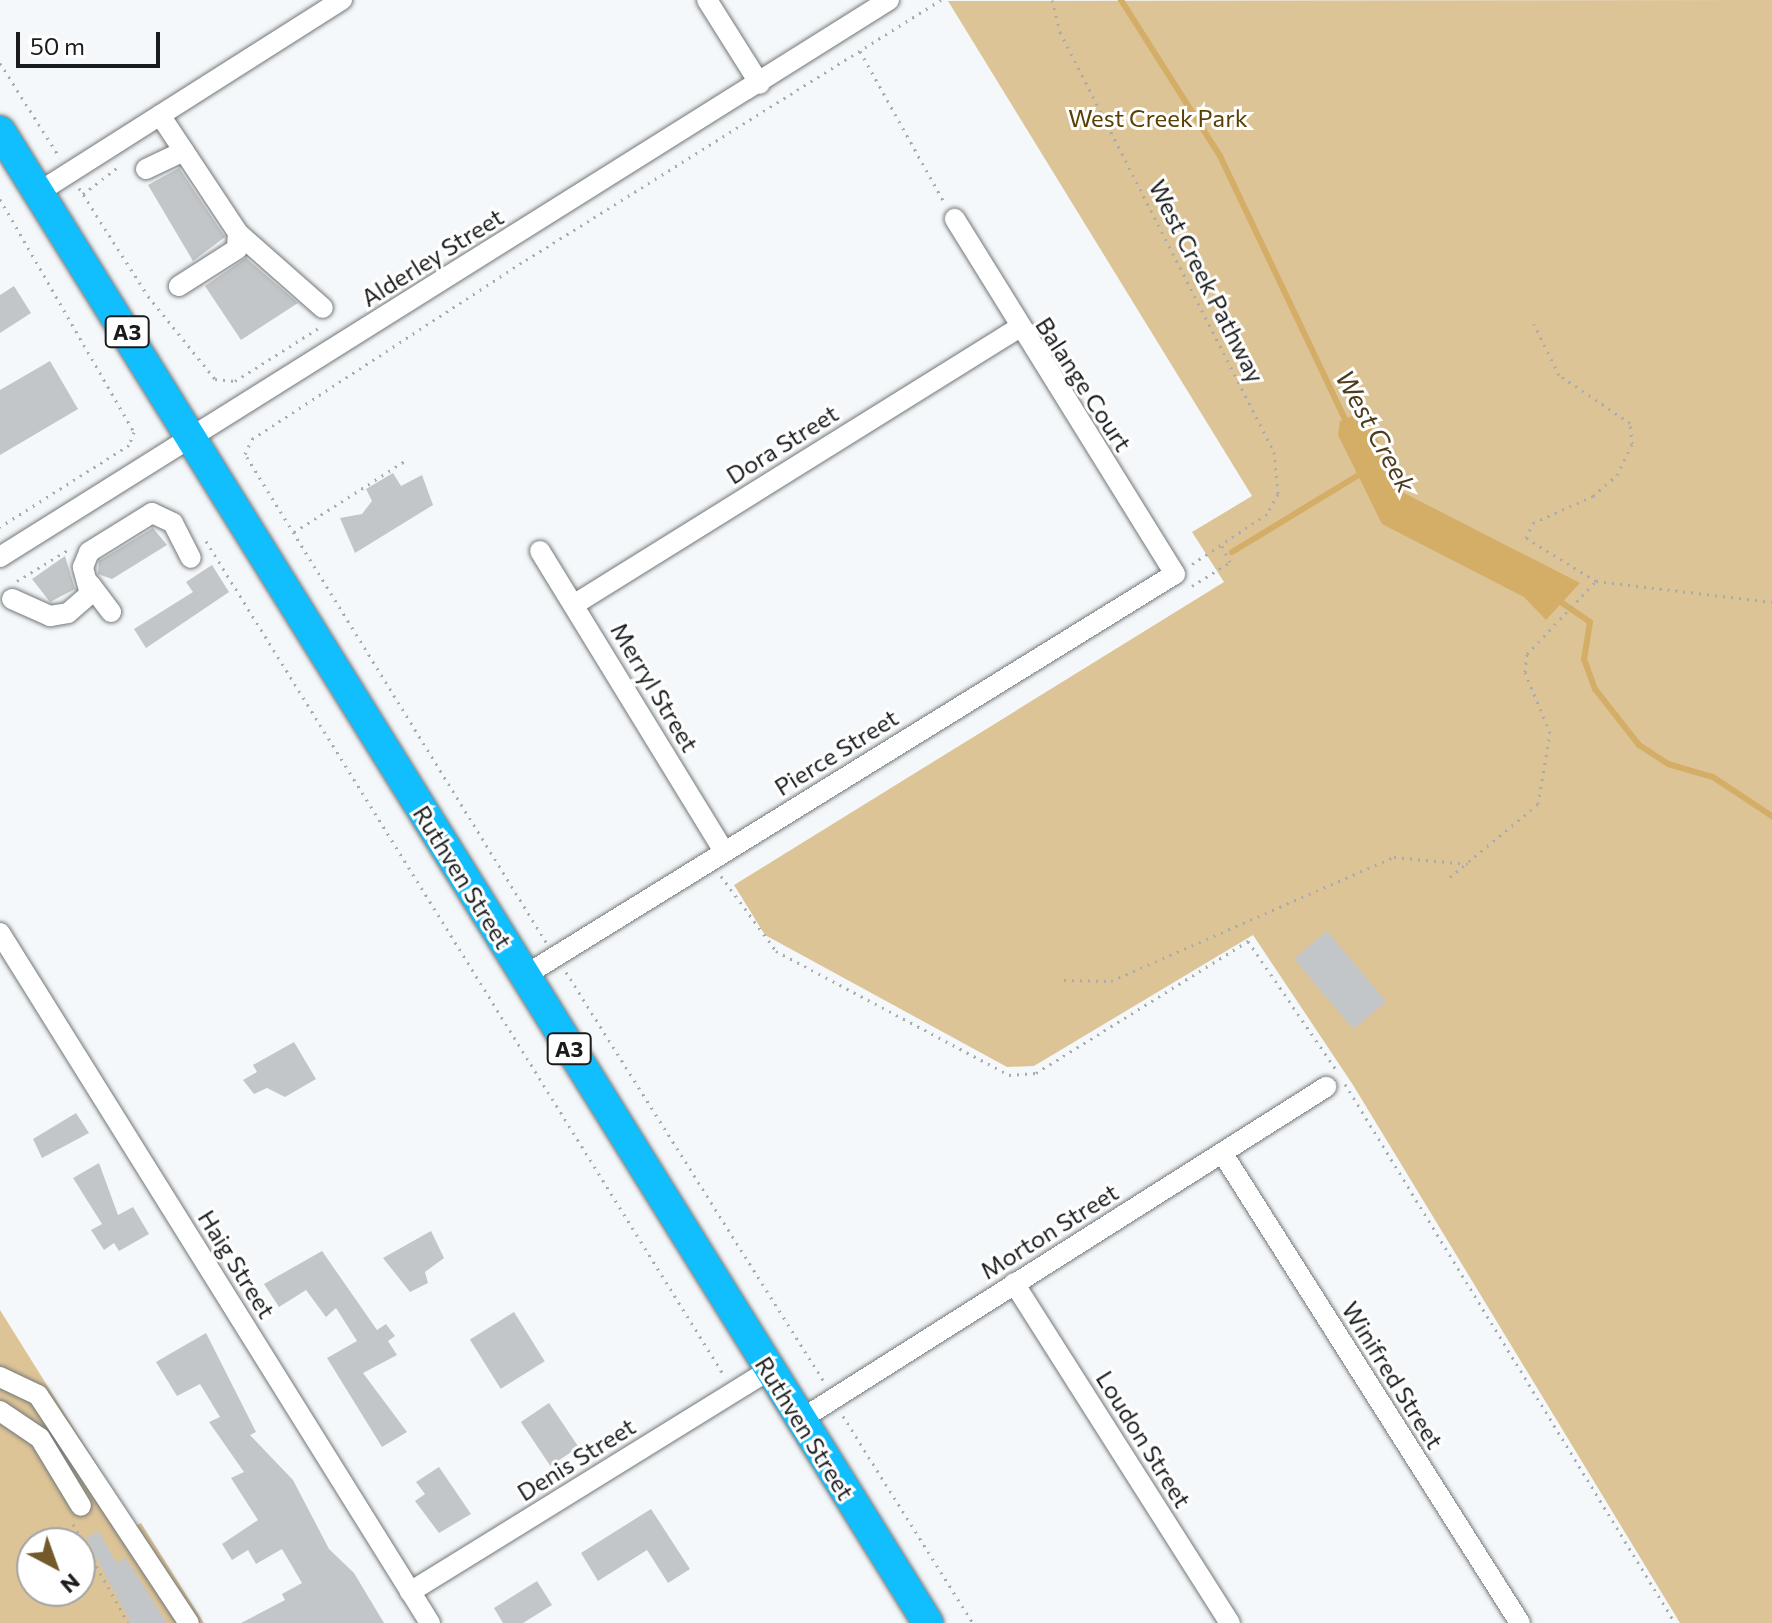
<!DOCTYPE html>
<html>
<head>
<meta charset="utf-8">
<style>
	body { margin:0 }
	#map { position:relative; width:1772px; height:1623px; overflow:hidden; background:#f4f8fa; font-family:Commissioner,sans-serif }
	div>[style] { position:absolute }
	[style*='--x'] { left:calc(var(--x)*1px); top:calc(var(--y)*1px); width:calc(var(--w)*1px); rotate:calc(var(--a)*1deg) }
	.green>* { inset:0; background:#ddc497 }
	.water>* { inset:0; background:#d4ae67 }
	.stream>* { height:6px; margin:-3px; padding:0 3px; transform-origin:3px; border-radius:3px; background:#d4ae67 }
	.building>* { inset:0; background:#c2c6c8; transform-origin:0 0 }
	.path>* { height:3px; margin-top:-1.5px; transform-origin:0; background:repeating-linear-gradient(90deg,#a9acae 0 2px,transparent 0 8px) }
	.roads { filter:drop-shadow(0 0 2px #737779) drop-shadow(0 0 2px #737779) }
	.minor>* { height:20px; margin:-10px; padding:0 10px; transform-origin:10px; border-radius:10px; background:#fff }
	.highway>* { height:30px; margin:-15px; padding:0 15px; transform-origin:15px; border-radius:15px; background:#12bffe }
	span { translate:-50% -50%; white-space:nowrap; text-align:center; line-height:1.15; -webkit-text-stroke:6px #fff; paint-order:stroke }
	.shield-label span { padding:2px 6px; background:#fff; border:2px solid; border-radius:6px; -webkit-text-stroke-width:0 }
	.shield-label { font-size:22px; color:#1a1b1c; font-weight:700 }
	.park-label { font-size:24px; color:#583f02 }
	.street-label { font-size:24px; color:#1a1b1c }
	.water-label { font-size:26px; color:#4c3c1d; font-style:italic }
	.north { position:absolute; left:16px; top:1527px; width:80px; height:80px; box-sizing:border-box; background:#fff; border:2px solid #a3a4a4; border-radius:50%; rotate:139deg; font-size:22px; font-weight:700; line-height:32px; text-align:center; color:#1a1b1c }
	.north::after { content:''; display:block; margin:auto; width:28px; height:36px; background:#725a2b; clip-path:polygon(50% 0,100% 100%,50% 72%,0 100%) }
	.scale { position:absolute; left:16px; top:32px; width:144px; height:36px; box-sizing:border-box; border:4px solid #1a1b1c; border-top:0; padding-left:10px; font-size:24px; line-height:28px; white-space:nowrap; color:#1a1b1c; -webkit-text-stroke:6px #fff; paint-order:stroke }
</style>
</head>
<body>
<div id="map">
	<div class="green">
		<div style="clip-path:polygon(1772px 0,1772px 1623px,1680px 1623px,1353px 1085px,1253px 935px,1034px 1066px,1007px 1067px,765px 935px,734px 885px,1224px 582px,1192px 532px,1252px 496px,948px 1px)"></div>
		<div style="clip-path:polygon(evenodd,0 1310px,135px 1526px,141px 1523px,204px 1623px,0 1623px,0 1310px,32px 1543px,80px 1543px,80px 1591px,32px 1591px,32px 1543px)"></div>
	</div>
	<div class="water">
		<div style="clip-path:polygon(1354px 415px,1368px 421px,1404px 493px,1580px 583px,1546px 620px,1524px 597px,1382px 524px,1338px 435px,1340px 421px)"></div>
	</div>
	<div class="stream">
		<div style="--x:1121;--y:0;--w:185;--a:57.6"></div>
		<div style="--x:1220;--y:156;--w:296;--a:64.6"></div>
		<div style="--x:1232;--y:552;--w:152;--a:-31.3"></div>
		<div style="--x:1555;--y:598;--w:42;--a:34.4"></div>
		<div style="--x:1590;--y:622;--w:37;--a:99"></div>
		<div style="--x:1584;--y:659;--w:32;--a:70"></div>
		<div style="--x:1595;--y:689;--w:71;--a:51.8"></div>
		<div style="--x:1639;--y:745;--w:35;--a:33"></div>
		<div style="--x:1668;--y:764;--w:47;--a:16.1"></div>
		<div style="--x:1713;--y:777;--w:71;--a:33.5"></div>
	</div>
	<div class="building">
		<div style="clip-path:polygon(179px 168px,225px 237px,193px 261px,148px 185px)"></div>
		<div style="clip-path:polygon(246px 258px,298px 303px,241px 340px,205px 286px)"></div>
		<div style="clip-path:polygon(14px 286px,31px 313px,0 333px,0 295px)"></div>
		<div style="clip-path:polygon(50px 361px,78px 409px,0 455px,0 390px)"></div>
		<div style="clip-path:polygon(393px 473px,401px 486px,422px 475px,433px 505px,355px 553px,340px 518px,362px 514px,372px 501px,366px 489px)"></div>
		<div style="clip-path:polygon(153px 528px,167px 545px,112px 579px,98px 574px,99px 561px)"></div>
		<div style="clip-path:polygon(65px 556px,75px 589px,50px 602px,32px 579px)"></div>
		<div style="clip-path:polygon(212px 565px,229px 592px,146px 648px,134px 629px,193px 592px,186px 582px)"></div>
		<div style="left:1327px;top:931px;width:92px;height:43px;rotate:50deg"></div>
		<div style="clip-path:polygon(294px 1042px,316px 1079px,285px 1097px,267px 1088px,254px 1094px,243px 1080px,257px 1072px,253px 1065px)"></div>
		<div style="clip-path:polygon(76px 1113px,89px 1133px,42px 1158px,33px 1139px)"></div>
		<div style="clip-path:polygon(99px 1163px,118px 1215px,133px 1207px,149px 1234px,119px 1251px,114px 1243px,104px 1250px,91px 1230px,102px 1224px,73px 1178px)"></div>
		<div style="clip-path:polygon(431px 1231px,444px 1258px,425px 1272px,428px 1283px,410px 1292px,383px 1258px)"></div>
		<div style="clip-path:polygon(322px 1251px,377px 1330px,386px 1324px,395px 1336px,388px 1341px,397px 1355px,363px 1373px,407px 1432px,382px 1447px,327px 1358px,357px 1341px,336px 1308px,326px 1317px,306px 1290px,279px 1307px,264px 1284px)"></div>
		<div style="left:514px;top:1312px;width:58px;height:52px;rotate:58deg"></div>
		<div style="clip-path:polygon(206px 1333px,256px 1432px,250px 1435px,293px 1480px,329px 1549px,354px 1573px,384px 1623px,241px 1623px,285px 1600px,282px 1594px,302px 1583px,282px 1549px,256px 1564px,248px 1550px,232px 1560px,222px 1544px,258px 1520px,231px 1478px,244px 1472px,209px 1422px,220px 1417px,200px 1384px,177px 1396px,156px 1362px)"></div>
		<div style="left:549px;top:1403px;width:53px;height:34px;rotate:56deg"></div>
		<div style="clip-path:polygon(439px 1467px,471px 1514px,439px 1533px,415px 1501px,425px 1494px,416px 1482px)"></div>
		<div style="clip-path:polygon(651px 1509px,690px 1569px,668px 1583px,647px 1550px,598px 1581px,581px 1553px)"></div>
		<div style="clip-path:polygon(98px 1531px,117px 1563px,125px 1557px,167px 1623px,131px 1623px,86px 1538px)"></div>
		<div style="clip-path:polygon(537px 1581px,552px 1605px,523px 1623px,503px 1623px,494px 1608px)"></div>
	</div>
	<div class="path">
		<div style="--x:1052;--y:0;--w:33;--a:76"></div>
		<div style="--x:1060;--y:32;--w:471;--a:63"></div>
		<div style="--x:1274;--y:452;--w:42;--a:84.6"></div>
		<div style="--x:1278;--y:494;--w:23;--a:119"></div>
		<div style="--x:1267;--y:514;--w:90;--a:146.3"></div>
		<div style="--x:860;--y:51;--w:175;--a:60.9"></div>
		<div style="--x:0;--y:63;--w:112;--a:57.7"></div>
		<div style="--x:79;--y:188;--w:128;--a:57.4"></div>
		<div style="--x:148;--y:296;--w:107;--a:51.1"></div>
		<div style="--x:215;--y:379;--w:20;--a:6"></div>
		<div style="--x:235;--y:381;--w:101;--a:-32.4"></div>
		<div style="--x:83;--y:194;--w:44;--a:-37.6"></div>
		<div style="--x:0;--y:199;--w:269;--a:60.1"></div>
		<div style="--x:134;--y:432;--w:14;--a:111"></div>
		<div style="--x:129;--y:445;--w:153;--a:147.6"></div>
		<div style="--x:294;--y:532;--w:133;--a:-32.7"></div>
		<div style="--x:206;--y:541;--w:980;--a:58.17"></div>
		<div style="--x:17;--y:581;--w:60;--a:-31.3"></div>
		<div style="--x:1596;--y:581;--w:177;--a:6.8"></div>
		<div style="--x:1192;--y:586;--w:45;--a:-32.3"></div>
		<div style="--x:1230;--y:562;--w:18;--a:-117"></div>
		<div style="--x:721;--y:876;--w:93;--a:53.7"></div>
		<div style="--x:776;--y:951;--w:264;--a:28"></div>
		<div style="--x:1009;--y:1075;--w:27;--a:-4"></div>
		<div style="--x:1036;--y:1073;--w:250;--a:-31.9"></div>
		<div style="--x:1248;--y:941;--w:158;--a:55.6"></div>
		<div style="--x:1450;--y:877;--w:114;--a:-39.7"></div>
		<div style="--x:1538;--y:804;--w:72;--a:-80.4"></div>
		<div style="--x:1550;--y:733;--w:66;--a:-112.3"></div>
		<div style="--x:1525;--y:672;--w:18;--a:-84"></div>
		<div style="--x:1527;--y:654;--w:100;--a:-46.6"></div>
		<div style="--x:1596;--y:581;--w:82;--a:-148.4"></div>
		<div style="--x:1526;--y:538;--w:17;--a:-65"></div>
		<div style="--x:1533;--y:523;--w:66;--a:-24.2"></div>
		<div style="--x:1593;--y:496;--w:32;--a:-41"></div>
		<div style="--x:1617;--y:475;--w:34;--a:-64"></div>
		<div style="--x:1632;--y:444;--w:21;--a:-95"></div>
		<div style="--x:1630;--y:423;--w:86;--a:-145.9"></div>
		<div style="--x:1559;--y:375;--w:57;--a:-116.1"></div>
		<div style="--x:546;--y:942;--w:573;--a:-121.67"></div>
		<div style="--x:245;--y:454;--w:17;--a:-65"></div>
		<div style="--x:252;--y:439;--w:327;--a:-33.2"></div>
		<div style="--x:526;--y:260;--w:490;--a:-32.1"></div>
		<div style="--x:566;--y:972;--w:484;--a:57.8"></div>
		<div style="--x:1064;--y:980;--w:47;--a:1.2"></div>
		<div style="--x:1111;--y:981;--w:309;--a:-23.7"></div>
		<div style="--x:1394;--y:857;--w:74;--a:5.4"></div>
		<div style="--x:1345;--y:1084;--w:632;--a:58.52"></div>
		<div style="--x:843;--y:1416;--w:244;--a:57.9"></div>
		<div style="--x:73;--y:1524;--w:113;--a:60.9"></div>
	</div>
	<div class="roads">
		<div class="minor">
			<div style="--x:707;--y:0;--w:99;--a:57.8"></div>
			<div style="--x:160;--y:115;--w:141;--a:56.5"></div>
			<div style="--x:238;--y:233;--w:16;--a:94"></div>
			<div style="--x:237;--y:249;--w:69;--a:147.5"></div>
			<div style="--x:146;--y:169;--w:42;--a:-25.3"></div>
			<div style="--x:39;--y:192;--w:359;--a:-32.4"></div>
			<div style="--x:238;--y:233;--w:113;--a:41.4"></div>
			<div style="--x:540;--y:551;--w:352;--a:58.5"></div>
			<div style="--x:0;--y:557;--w:1049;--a:-32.07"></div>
			<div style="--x:90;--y:584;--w:35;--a:53"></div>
			<div style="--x:12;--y:599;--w:42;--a:24.1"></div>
			<div style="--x:50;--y:616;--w:18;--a:-9"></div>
			<div style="--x:68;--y:613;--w:29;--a:-41"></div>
			<div style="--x:90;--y:594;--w:28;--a:-105"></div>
			<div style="--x:83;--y:567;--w:16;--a:-68"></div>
			<div style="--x:89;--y:552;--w:74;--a:-31.8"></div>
			<div style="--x:152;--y:513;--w:23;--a:25"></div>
			<div style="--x:173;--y:523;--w:39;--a:63"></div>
			<div style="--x:575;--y:604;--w:521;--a:-31.89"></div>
			<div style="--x:0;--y:933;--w:813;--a:58.07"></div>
			<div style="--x:524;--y:976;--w:765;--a:-31.7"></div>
			<div style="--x:1175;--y:574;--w:418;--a:-121.8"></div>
			<div style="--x:1223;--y:1154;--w:555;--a:57.66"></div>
			<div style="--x:1014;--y:1283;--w:403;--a:57.6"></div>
			<div style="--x:0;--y:1377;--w:42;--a:25.3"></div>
			<div style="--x:38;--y:1395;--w:273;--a:56.5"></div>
			<div style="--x:0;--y:1411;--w:48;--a:34"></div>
			<div style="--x:40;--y:1438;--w:79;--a:58.9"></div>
			<div style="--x:800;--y:1420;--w:623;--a:-32.34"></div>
			<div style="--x:410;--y:1592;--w:422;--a:-31.7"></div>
		</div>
		<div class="highway">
			<div style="--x:0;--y:131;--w:1757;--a:58.12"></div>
		</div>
	</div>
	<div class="shield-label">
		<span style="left:127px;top:332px">A3</span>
		<span style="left:569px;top:1049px">A3</span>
	</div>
	<div class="park-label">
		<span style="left:1158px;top:118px">West Creek Park</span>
	</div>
	<div class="street-label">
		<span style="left:432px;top:257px;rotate:-32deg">Alderley Street</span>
		<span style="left:1207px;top:281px;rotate:63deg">West Creek Pathway</span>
		<span style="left:1084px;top:384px;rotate:57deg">Balange Court</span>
		<span style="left:782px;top:444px;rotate:-32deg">Dora Street</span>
		<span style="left:655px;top:687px;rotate:59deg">Merryl Street</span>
		<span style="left:836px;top:752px;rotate:-32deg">Pierce Street</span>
		<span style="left:463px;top:877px;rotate:58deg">Ruthven Street</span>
		<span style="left:1049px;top:1231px;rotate:-32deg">Morton Street</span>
		<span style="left:237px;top:1264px;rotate:58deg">Haig Street</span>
		<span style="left:1393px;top:1375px;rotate:58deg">Winifred Street</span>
		<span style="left:805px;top:1428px;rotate:58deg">Ruthven Street</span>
		<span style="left:1144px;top:1439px;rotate:58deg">Loudon Street</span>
		<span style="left:576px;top:1459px;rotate:-32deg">Denis Street</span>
	</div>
	<div class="water-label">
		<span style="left:1376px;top:431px;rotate:61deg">West Creek</span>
	</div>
	<div class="north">N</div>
	<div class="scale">50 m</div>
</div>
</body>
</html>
